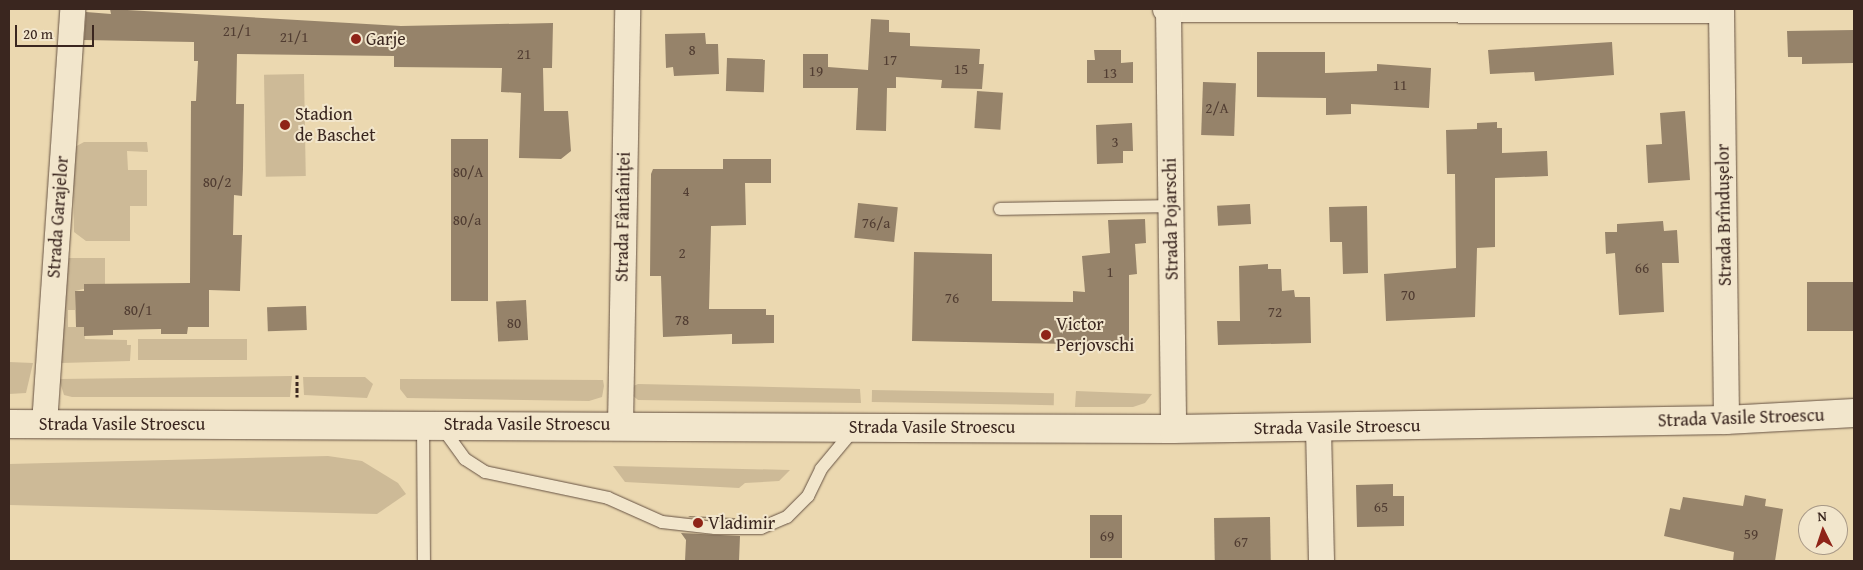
<!DOCTYPE html>
<html>
<head>
<meta charset="utf-8">
<style>
	body { margin:0 }
	#map { position:relative; width:1863px; height:570px; overflow:hidden; background:#ebd8b0; font-family:"Gentium Book Plus",serif }
	div>[style] { position:absolute }
	[style*='--x'] { left:calc(var(--x)*1px); top:calc(var(--y)*1px); width:calc(var(--w)*1px); rotate:calc(var(--a)*1deg) }
	.green>* { inset:0; background:#cdba97; transform-origin:0 0 }
	.building>* { inset:0; background:#96836a; transform-origin:0 0 }
	.path>* { height:3px; margin-top:-1.5px; transform-origin:0; background:repeating-linear-gradient(90deg,#3a261f 0 4px,transparent 0 6.5px) }
	.roads { filter:drop-shadow(0 0 1px #665243) drop-shadow(0 0 1px #665243) }
	.service>* { height:12px; margin:-6px; padding:0 6px; transform-origin:6px; border-radius:6px; background:#f2e6cc }
	.minor>* { height:25px; margin:-12.5px; padding:0 12.5px; transform-origin:12.5px; border-radius:12.5px; background:#f2e6cc }
	.secondary>* { height:28px; margin:-14px; padding:0 14px; transform-origin:14px; border-radius:14px; background:#f2e6cc }
	.dots>* { width:14px; height:14px; translate:-50% -50%; box-sizing:border-box; border:2px solid #f2e6cc; border-radius:50% }
	span { translate:-50% -50%; white-space:nowrap; text-align:center; line-height:1.15; -webkit-text-stroke:4px #f2e6cc; paint-order:stroke }
	.number-label { font-size:15px; color:#513d32 }
	.number-label span { -webkit-text-stroke-width:0 }
	.poi-label { font-size:18px; color:#3a261f }
	.left { translate:0 -50%; text-align:left }
	.street-label { font-size:18px; color:#3a261f }
	.frame { position:absolute; inset:0; border:10px solid #3a261f; pointer-events:none }
	.north { position:absolute; left:1798px; top:505px; width:50px; height:50px; box-sizing:border-box; background:#f2e6cc; border:1px solid #a89987; border-radius:50%; rotate:356deg; font-size:14px; font-weight:700; line-height:20px; text-align:center; color:#3a261f }
	.north::after { content:''; display:block; margin:auto; width:18px; height:22px; background:#8f2418; clip-path:polygon(50% 0,100% 100%,50% 72%,0 100%) }
	.scale { position:absolute; left:15px; top:25px; width:79px; height:22px; box-sizing:border-box; border:2px solid #3a261f; border-top:0; padding-left:6px; font-size:15px; line-height:18px; white-space:nowrap; color:#3a261f; -webkit-text-stroke:4px #f2e6cc; paint-order:stroke }
</style>
</head>
<body>
<div id="map">
	<div class="green">
		<div style="left:304px;top:74px;width:102px;height:40px;rotate:89deg"></div>
		<div style="clip-path:polygon(84px 142px,147px 142px,148px 152px,127px 151px,128px 170px,147px 170px,147px 206px,130px 206px,130px 241px,86px 241px,74px 232px,73px 148px)"></div>
		<div style="clip-path:polygon(60px 258px,105px 258px,105px 284px,75px 291px,75px 310px,68px 310px,68px 327px,84px 327px,85px 339px,127px 340px,127px 345px,131px 345px,130px 361px,62px 363px,57px 358px)"></div>
		<div style="left:247px;top:339px;width:21px;height:109px;rotate:90deg"></div>
		<div style="clip-path:polygon(9px 362px,33px 363px,26px 393px,9px 394px)"></div>
		<div style="clip-path:polygon(292px 376px,290px 397px,72px 397px,64px 395px,59px 379px)"></div>
		<div style="clip-path:polygon(303px 377px,365px 377px,373px 384px,367px 398px,304px 395px)"></div>
		<div style="clip-path:polygon(400px 379px,603px 380px,604px 386px,602px 397px,589px 401px,407px 398px,400px 389px)"></div>
		<div style="clip-path:polygon(638px 384px,860px 389px,861px 403px,638px 400px,632px 395px,631px 387px)"></div>
		<div style="left:872px;top:390px;width:182px;height:12px;rotate:1deg"></div>
		<div style="clip-path:polygon(1076px 391px,1152px 394px,1145px 403px,1133px 407px,1075px 407px)"></div>
		<div style="clip-path:polygon(328px 456px,362px 461px,398px 483px,406px 494px,377px 514px,9px 505px,9px 464px)"></div>
		<div style="clip-path:polygon(613px 466px,790px 470px,779px 481px,745px 483px,739px 488px,625px 482px)"></div>
	</div>
	<div class="building">
		<div style="clip-path:polygon(110px 9px,401px 26px,553px 23px,552px 68px,543px 68px,544px 111px,568px 111px,571px 151px,561px 159px,519px 158px,521px 93px,501px 92px,502px 68px,394px 67px,394px 56px,237px 54px,236px 104px,244px 104px,243px 169px,242px 196px,234px 195px,233px 235px,242px 235px,240px 291px,209px 290px,209px 327px,188px 327px,187px 334px,161px 334px,161px 329px,113px 330px,113px 335px,84px 336px,84px 327px,76px 327px,75px 291px,84px 291px,84px 284px,190px 283px,191px 101px,196px 101px,198px 61px,194px 61px,194px 42px,84px 40px,86px 12px,111px 14px)"></div>
		<div style="clip-path:polygon(871px 19px,889px 20px,889px 32px,910px 33px,910px 46px,980px 49px,979px 64px,984px 64px,982px 89px,941px 88px,942px 80px,896px 77px,896px 88px,887px 88px,886px 131px,856px 130px,858px 88px,803px 88px,803px 54px,828px 54px,828px 67px,868px 70px)"></div>
		<div style="clip-path:polygon(1854px 30px,1854px 63px,1802px 64px,1802px 57px,1788px 57px,1787px 31px)"></div>
		<div style="clip-path:polygon(705px 33px,706px 44px,718px 44px,719px 74px,674px 76px,673px 67px,666px 68px,665px 34px)"></div>
		<div style="clip-path:polygon(1612px 42px,1614px 75px,1535px 81px,1534px 72px,1490px 74px,1488px 50px)"></div>
		<div style="clip-path:polygon(1094px 50px,1121px 50px,1121px 63px,1133px 62px,1133px 83px,1087px 83px,1087px 60px,1095px 60px)"></div>
		<div style="clip-path:polygon(1257px 52px,1325px 52px,1325px 73px,1377px 71px,1377px 64px,1431px 68px,1429px 108px,1351px 104px,1351px 114px,1326px 115px,1326px 98px,1257px 97px)"></div>
		<div style="left:727px;top:58px;width:38px;height:33px;rotate:2deg"></div>
		<div style="left:1203px;top:82px;width:33px;height:53px;rotate:2deg"></div>
		<div style="left:977px;top:91px;width:26px;height:37px;rotate:4deg"></div>
		<div style="clip-path:polygon(1685px 111px,1690px 180px,1648px 183px,1646px 145px,1662px 144px,1660px 113px)"></div>
		<div style="clip-path:polygon(1497px 122px,1497px 128px,1502px 128px,1502px 153px,1547px 151px,1548px 176px,1495px 178px,1495px 247px,1477px 248px,1475px 317px,1386px 321px,1384px 274px,1456px 268px,1455px 174px,1447px 174px,1446px 130px,1477px 129px,1477px 123px)"></div>
		<div style="clip-path:polygon(1132px 123px,1133px 151px,1123px 151px,1123px 163px,1097px 164px,1096px 125px)"></div>
		<div style="left:451px;top:139px;width:37px;height:162px"></div>
		<div style="clip-path:polygon(723px 159px,771px 159px,771px 183px,745px 183px,746px 225px,711px 226px,709px 309px,766px 309px,766px 315px,774px 315px,774px 343px,732px 344px,732px 334px,663px 337px,661px 276px,650px 276px,651px 174px,653px 169px,723px 169px)"></div>
		<div style="left:858px;top:203px;width:40px;height:35px;rotate:6deg"></div>
		<div style="left:1250px;top:204px;width:20px;height:33px;rotate:87deg"></div>
		<div style="clip-path:polygon(1367px 206px,1368px 273px,1343px 274px,1342px 242px,1330px 242px,1329px 207px)"></div>
		<div style="clip-path:polygon(1145px 219px,1146px 243px,1135px 244px,1137px 274px,1129px 275px,1129px 345px,912px 341px,914px 252px,992px 254px,992px 301px,1073px 302px,1073px 291px,1085px 292px,1082px 256px,1110px 253px,1108px 220px)"></div>
		<div style="clip-path:polygon(1663px 221px,1664px 231px,1677px 230px,1679px 263px,1662px 263px,1664px 312px,1619px 315px,1615px 253px,1606px 254px,1605px 232px,1617px 232px,1617px 224px)"></div>
		<div style="clip-path:polygon(1268px 264px,1268px 269px,1281px 269px,1282px 291px,1294px 290px,1295px 297px,1310px 297px,1311px 343px,1218px 345px,1217px 321px,1240px 321px,1239px 266px)"></div>
		<div style="left:1807px;top:282px;width:47px;height:49px"></div>
		<div style="left:526px;top:300px;width:40px;height:30px;rotate:87deg"></div>
		<div style="left:306px;top:306px;width:24px;height:39px;rotate:88deg"></div>
		<div style="clip-path:polygon(1393px 484px,1393px 496px,1404px 496px,1404px 526px,1357px 527px,1356px 485px)"></div>
		<div style="clip-path:polygon(1745px 495px,1766px 499px,1765px 506px,1783px 509px,1775px 561px,1733px 561px,1734px 552px,1664px 536px,1670px 508px,1680px 510px,1683px 497px,1743px 506px)"></div>
		<div style="left:1090px;top:515px;width:32px;height:43px"></div>
		<div style="clip-path:polygon(690px 516px,735px 518px,736px 520px,688px 517px)"></div>
		<div style="left:1270px;top:517px;width:44px;height:56px;rotate:89deg"></div>
		<div style="clip-path:polygon(681px 533px,740px 536px,739px 561px,685px 561px,686px 540px)"></div>
	</div>
	<div class="path">
		<div style="--x:297;--y:375;--w:22;--a:90"></div>
	</div>
	<div class="roads">
		<div class="service">
			<div style="--x:1000;--y:209;--w:170;--a:-1"></div>
			<div style="--x:423;--y:424;--w:137;--a:89.6"></div>
			<div style="--x:441;--y:426;--w:41;--a:54"></div>
			<div style="--x:465;--y:459;--w:24;--a:33"></div>
			<div style="--x:485;--y:472;--w:126;--a:11.9"></div>
			<div style="--x:608;--y:498;--w:59;--a:24"></div>
			<div style="--x:662;--y:522;--w:53;--a:6.5"></div>
			<div style="--x:715;--y:528;--w:46;--a:0"></div>
			<div style="--x:761;--y:528;--w:28;--a:-23"></div>
			<div style="--x:787;--y:517;--w:30;--a:-45"></div>
			<div style="--x:808;--y:496;--w:30;--a:-64"></div>
			<div style="--x:821;--y:469;--w:53;--a:-50.3"></div>
		</div>
		<div class="minor">
			<div style="--x:1165;--y:9;--w:556;--a:0.1"></div>
			<div style="--x:1168;--y:9;--w:420;--a:89.3"></div>
			<div style="--x:1721;--y:9;--w:411;--a:89.3"></div>
			<div style="--x:44;--y:424;--w:416;--a:-86.1"></div>
			<div style="--x:620;--y:425;--w:416;--a:-89"></div>
			<div style="--x:1318;--y:428;--w:133;--a:88.7"></div>
		</div>
		<div class="secondary">
			<div style="--x:9;--y:424;--w:1164;--a:0.25"></div>
			<div style="--x:1173;--y:429;--w:553;--a:-0.93"></div>
			<div style="--x:1726;--y:420;--w:128;--a:-3.1"></div>
		</div>
	</div>
	<div class="dots">
		<div style="left:356px;top:39px;background:#8f2418"></div>
		<div style="left:285px;top:125px;background:#8f2418"></div>
		<div style="left:1046px;top:335px;background:#8f2418"></div>
		<div style="left:698px;top:523px;background:#8f2418"></div>
	</div>
	<div class="number-label">
		<span style="left:237px;top:31px">21/1</span>
		<span style="left:294px;top:37px">21/1</span>
		<span style="left:692px;top:50px">8</span>
		<span style="left:524px;top:54px">21</span>
		<span style="left:890px;top:60px">17</span>
		<span style="left:961px;top:69px">15</span>
		<span style="left:816px;top:71px">19</span>
		<span style="left:1110px;top:73px">13</span>
		<span style="left:1400px;top:85px">11</span>
		<span style="left:1217px;top:108px">2/A</span>
		<span style="left:1115px;top:142px">3</span>
		<span style="left:468px;top:172px">80/A</span>
		<span style="left:217px;top:182px">80/2</span>
		<span style="left:686px;top:191px">4</span>
		<span style="left:467px;top:220px">80/a</span>
		<span style="left:876px;top:223px">76/a</span>
		<span style="left:682px;top:253px">2</span>
		<span style="left:1642px;top:268px">66</span>
		<span style="left:1110px;top:272px">1</span>
		<span style="left:1408px;top:295px">70</span>
		<span style="left:952px;top:298px">76</span>
		<span style="left:138px;top:310px">80/1</span>
		<span style="left:1275px;top:312px">72</span>
		<span style="left:682px;top:320px">78</span>
		<span style="left:514px;top:323px">80</span>
		<span style="left:1381px;top:507px">65</span>
		<span style="left:1751px;top:534px">59</span>
		<span style="left:1107px;top:536px">69</span>
		<span style="left:1241px;top:542px">67</span>
	</div>
	<div class="poi-label">
		<span class="left" style="left:366px;top:39px">Garje</span>
		<span class="left" style="left:295px;top:125px">Stadion<br>de Baschet</span>
		<span class="left" style="left:1056px;top:335px">Victor<br>Perjovschi</span>
		<span class="left" style="left:708px;top:523px">Vladimir</span>
	</div>
	<div class="street-label">
		<span style="left:1724px;top:215px;rotate:-91deg">Strada Brîndușelor</span>
		<span style="left:58px;top:217px;rotate:-86deg">Strada Garajelor</span>
		<span style="left:623px;top:217px;rotate:-89deg">Strada Fântâniței</span>
		<span style="left:1171px;top:219px;rotate:-91deg">Strada Pojarschi</span>
		<span style="left:1741px;top:418px;rotate:-2deg">Strada Vasile Stroescu</span>
		<span style="left:122px;top:424px">Strada Vasile Stroescu</span>
		<span style="left:527px;top:424px">Strada Vasile Stroescu</span>
		<span style="left:932px;top:427px">Strada Vasile Stroescu</span>
		<span style="left:1337px;top:427px;rotate:-1deg">Strada Vasile Stroescu</span>
	</div>
	<div class="frame"></div>
	<div class="north">N</div>
	<div class="scale">20 m</div>
</div>
</body>
</html>
